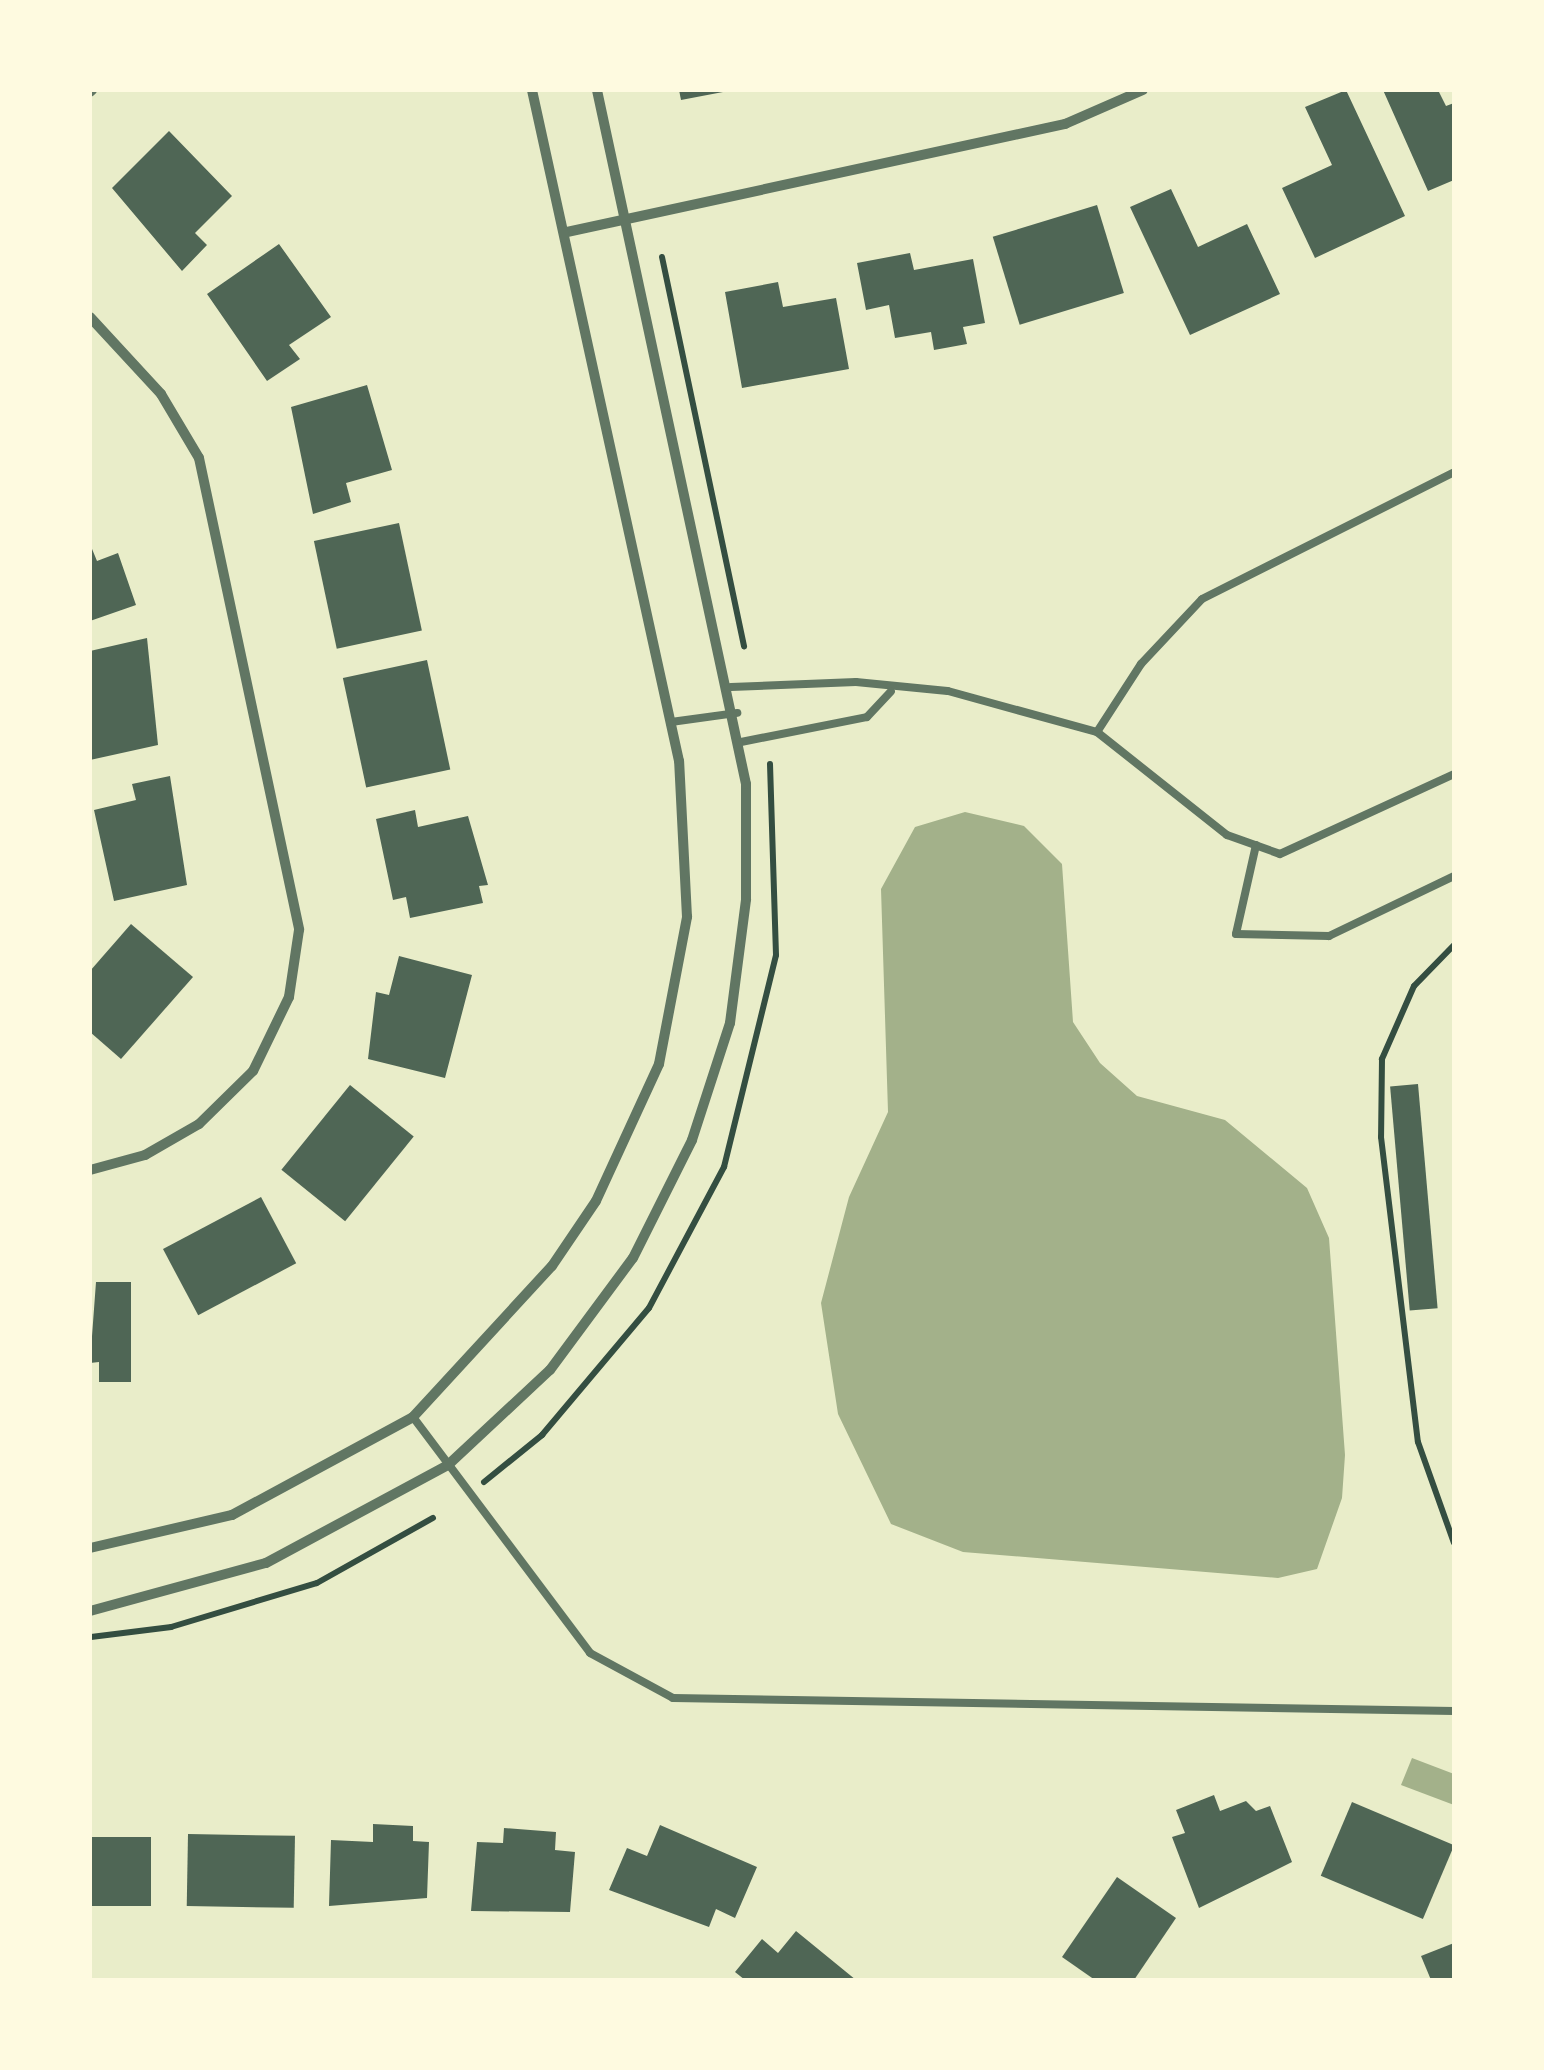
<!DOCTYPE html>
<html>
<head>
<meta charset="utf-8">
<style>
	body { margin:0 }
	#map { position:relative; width:1544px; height:2070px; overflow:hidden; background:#e9edc9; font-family:"Varela Round",sans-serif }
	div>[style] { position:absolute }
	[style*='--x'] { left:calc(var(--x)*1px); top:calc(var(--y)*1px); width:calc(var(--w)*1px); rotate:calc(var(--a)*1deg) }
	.water>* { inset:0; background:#a3b18a }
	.building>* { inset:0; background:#4f6655; transform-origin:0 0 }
	.path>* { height:6px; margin:-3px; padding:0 3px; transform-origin:3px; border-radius:3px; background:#344e41 }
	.service>* { height:8px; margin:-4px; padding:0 4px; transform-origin:4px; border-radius:4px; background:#617663 }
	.minor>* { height:10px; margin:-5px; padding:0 5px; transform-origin:5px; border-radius:5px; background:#617663 }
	span { translate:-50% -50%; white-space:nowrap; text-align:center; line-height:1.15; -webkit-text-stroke:10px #fefae0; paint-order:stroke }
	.frame { position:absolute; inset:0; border:92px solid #fefae0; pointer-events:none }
</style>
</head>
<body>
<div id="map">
	<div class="water">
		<div style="clip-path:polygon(965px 812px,1024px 826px,1062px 864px,1073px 1022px,1100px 1063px,1137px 1096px,1225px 1120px,1307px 1188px,1329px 1238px,1345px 1455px,1342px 1498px,1317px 1569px,1278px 1578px,963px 1552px,891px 1524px,838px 1414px,821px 1303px,849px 1197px,888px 1112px,881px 889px,915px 827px)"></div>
		<div style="clip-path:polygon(1412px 1758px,1454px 1774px,1454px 1805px,1401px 1785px)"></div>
	</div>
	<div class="building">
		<div style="clip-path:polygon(679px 90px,723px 90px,723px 92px,681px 100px)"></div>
		<div style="clip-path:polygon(1346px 90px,1405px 216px,1315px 258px,1282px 188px,1332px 165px,1305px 107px)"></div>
		<div style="clip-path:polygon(1383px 90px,1438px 90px,1446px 106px,1454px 103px,1454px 180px,1428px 191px)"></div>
		<div style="clip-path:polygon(169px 131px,232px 196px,195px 233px,207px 245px,182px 271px,112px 188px)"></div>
		<div style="clip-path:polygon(1171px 189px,1198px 247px,1247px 224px,1280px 294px,1190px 335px,1130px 207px)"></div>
		<div style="left:1097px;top:205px;width:92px;height:109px;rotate:73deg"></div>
		<div style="clip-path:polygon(279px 244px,331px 317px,289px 345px,300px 359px,267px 381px,207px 294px)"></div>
		<div style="clip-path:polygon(910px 253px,914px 270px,973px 259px,985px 323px,963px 327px,967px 344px,934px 350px,931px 332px,895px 338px,889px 305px,866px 310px,857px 263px)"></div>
		<div style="clip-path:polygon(778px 282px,783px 307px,836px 298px,849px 369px,742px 388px,725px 292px)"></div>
		<div style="clip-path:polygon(367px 385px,392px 470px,346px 483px,351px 502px,313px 514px,291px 407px)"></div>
		<div style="left:399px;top:523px;width:110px;height:87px;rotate:78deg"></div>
		<div style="clip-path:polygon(90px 544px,97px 561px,118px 553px,136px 605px,90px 621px)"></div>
		<div style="clip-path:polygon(147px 638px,158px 745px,90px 760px,90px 651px)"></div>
		<div style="left:427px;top:660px;width:112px;height:86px;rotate:78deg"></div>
		<div style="clip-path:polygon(170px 776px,187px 885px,114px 901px,94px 810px,136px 800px,132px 784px)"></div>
		<div style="clip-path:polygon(415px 810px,418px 827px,468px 816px,488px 885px,479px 886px,483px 903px,410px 918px,406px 897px,393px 900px,376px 819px)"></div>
		<div style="clip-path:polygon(131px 924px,193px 977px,121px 1059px,90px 1032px,90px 971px)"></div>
		<div style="clip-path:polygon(399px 956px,472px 975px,445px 1078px,368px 1059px,376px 992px,389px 995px)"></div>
		<div style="left:1418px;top:1084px;width:225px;height:28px;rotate:85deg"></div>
		<div style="left:350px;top:1085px;width:82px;height:109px;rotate:39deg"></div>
		<div style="left:261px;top:1197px;width:75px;height:111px;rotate:62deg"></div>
		<div style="clip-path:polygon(96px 1282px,131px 1282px,131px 1382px,99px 1382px,99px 1362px,90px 1363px)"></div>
		<div style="clip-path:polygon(1214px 1795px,1220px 1811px,1246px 1801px,1256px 1811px,1270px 1806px,1292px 1862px,1199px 1908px,1172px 1837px,1185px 1833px,1176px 1810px)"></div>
		<div style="left:1352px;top:1802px;width:111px;height:80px;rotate:23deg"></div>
		<div style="clip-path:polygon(373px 1824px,413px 1826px,413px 1841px,429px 1842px,427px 1898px,329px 1906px,331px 1840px,373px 1842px)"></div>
		<div style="clip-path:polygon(660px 1825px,757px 1867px,735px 1918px,716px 1909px,709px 1927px,609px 1890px,627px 1848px,647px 1856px)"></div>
		<div style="clip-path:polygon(504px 1828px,556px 1832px,555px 1850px,575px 1852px,570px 1912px,471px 1911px,477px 1842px,503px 1843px)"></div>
		<div style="left:188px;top:1834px;width:107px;height:72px;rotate:1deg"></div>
		<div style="left:90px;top:1837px;width:61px;height:69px"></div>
		<div style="clip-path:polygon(1117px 1877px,1176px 1918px,1134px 1980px,1095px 1980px,1062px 1957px)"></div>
		<div style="clip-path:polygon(796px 1931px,856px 1980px,745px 1980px,735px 1972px,762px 1939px,778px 1953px)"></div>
		<div style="clip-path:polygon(1454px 1943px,1454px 1980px,1431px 1980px,1421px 1956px)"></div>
	</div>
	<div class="path">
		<div style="--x:662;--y:257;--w:398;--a:78.1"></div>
		<div style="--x:1454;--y:945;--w:57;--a:134.3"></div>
		<div style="--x:1414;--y:986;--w:80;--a:113.7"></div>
		<div style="--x:1382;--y:1059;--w:78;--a:90.7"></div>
		<div style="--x:1381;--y:1137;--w:307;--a:83.1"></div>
		<div style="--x:1418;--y:1442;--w:107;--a:70.4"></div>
		<div style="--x:484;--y:1482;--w:75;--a:-39"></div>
		<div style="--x:542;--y:1435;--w:166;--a:-49.9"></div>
		<div style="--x:649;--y:1308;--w:160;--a:-62"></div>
		<div style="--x:724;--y:1167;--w:218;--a:-76.2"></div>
		<div style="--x:776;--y:955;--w:191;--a:-91.8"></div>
		<div style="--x:91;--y:1637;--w:81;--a:-7.1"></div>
		<div style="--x:171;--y:1627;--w:152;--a:-16.8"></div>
		<div style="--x:317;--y:1583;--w:133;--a:-29.3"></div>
	</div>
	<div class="service">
		<div style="--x:731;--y:687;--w:125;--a:-2.3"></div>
		<div style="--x:856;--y:682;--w:92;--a:5.6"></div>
		<div style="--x:948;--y:691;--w:155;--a:15.4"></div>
		<div style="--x:1097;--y:732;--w:166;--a:38.4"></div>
		<div style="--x:1227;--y:835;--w:56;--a:19.7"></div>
		<div style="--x:1280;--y:854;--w:192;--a:-24.7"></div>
		<div style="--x:671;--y:722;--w:67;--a:-7.8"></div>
		<div style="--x:1097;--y:732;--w:81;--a:-57.1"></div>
		<div style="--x:1141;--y:664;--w:89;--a:-46.8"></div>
		<div style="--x:1202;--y:599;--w:282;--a:-26.7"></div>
		<div style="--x:741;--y:742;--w:128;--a:-11.2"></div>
		<div style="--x:867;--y:717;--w:35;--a:-47"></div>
		<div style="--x:1256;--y:845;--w:91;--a:102.7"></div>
		<div style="--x:1236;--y:934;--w:93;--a:1.2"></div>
		<div style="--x:1329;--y:936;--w:139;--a:-25.6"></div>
		<div style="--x:413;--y:1417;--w:295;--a:53.1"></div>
		<div style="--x:590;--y:1653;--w:94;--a:28.5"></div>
		<div style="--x:673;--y:1698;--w:781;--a:0.95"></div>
	</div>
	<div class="minor">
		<div style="--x:90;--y:92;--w:3;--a:-45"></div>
		<div style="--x:567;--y:232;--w:510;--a:-12.24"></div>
		<div style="--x:1065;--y:124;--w:85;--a:-23.6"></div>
		<div style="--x:90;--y:317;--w:105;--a:47.3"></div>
		<div style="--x:161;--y:394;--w:74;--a:59.3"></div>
		<div style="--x:199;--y:458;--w:482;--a:78"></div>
		<div style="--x:299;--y:930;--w:68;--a:98.5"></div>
		<div style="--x:289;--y:997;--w:82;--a:115.9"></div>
		<div style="--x:253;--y:1071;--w:76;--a:135.5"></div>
		<div style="--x:199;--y:1124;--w:62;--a:150.1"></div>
		<div style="--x:145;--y:1155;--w:57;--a:164.7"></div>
		<div style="--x:90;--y:1548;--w:146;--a:-13.1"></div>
		<div style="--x:232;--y:1515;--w:206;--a:-28.4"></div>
		<div style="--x:413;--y:1417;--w:205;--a:-47.4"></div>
		<div style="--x:552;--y:1266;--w:78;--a:-55.9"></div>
		<div style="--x:596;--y:1201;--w:151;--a:-65.3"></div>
		<div style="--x:659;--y:1064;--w:150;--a:-79.2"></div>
		<div style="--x:687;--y:917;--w:156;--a:-92.9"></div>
		<div style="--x:679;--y:761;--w:687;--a:-102.36"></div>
		<div style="--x:90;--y:1611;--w:182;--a:-15.3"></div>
		<div style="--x:266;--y:1563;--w:207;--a:-28.3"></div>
		<div style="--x:448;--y:1465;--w:139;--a:-43"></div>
		<div style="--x:550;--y:1370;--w:139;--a:-53.5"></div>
		<div style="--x:633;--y:1258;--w:132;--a:-63.4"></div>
		<div style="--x:692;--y:1140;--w:123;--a:-72"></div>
		<div style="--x:730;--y:1023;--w:125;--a:-82.6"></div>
		<div style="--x:746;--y:899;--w:115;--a:-90"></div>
		<div style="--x:746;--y:784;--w:710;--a:-102.12"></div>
	</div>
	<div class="frame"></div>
</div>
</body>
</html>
